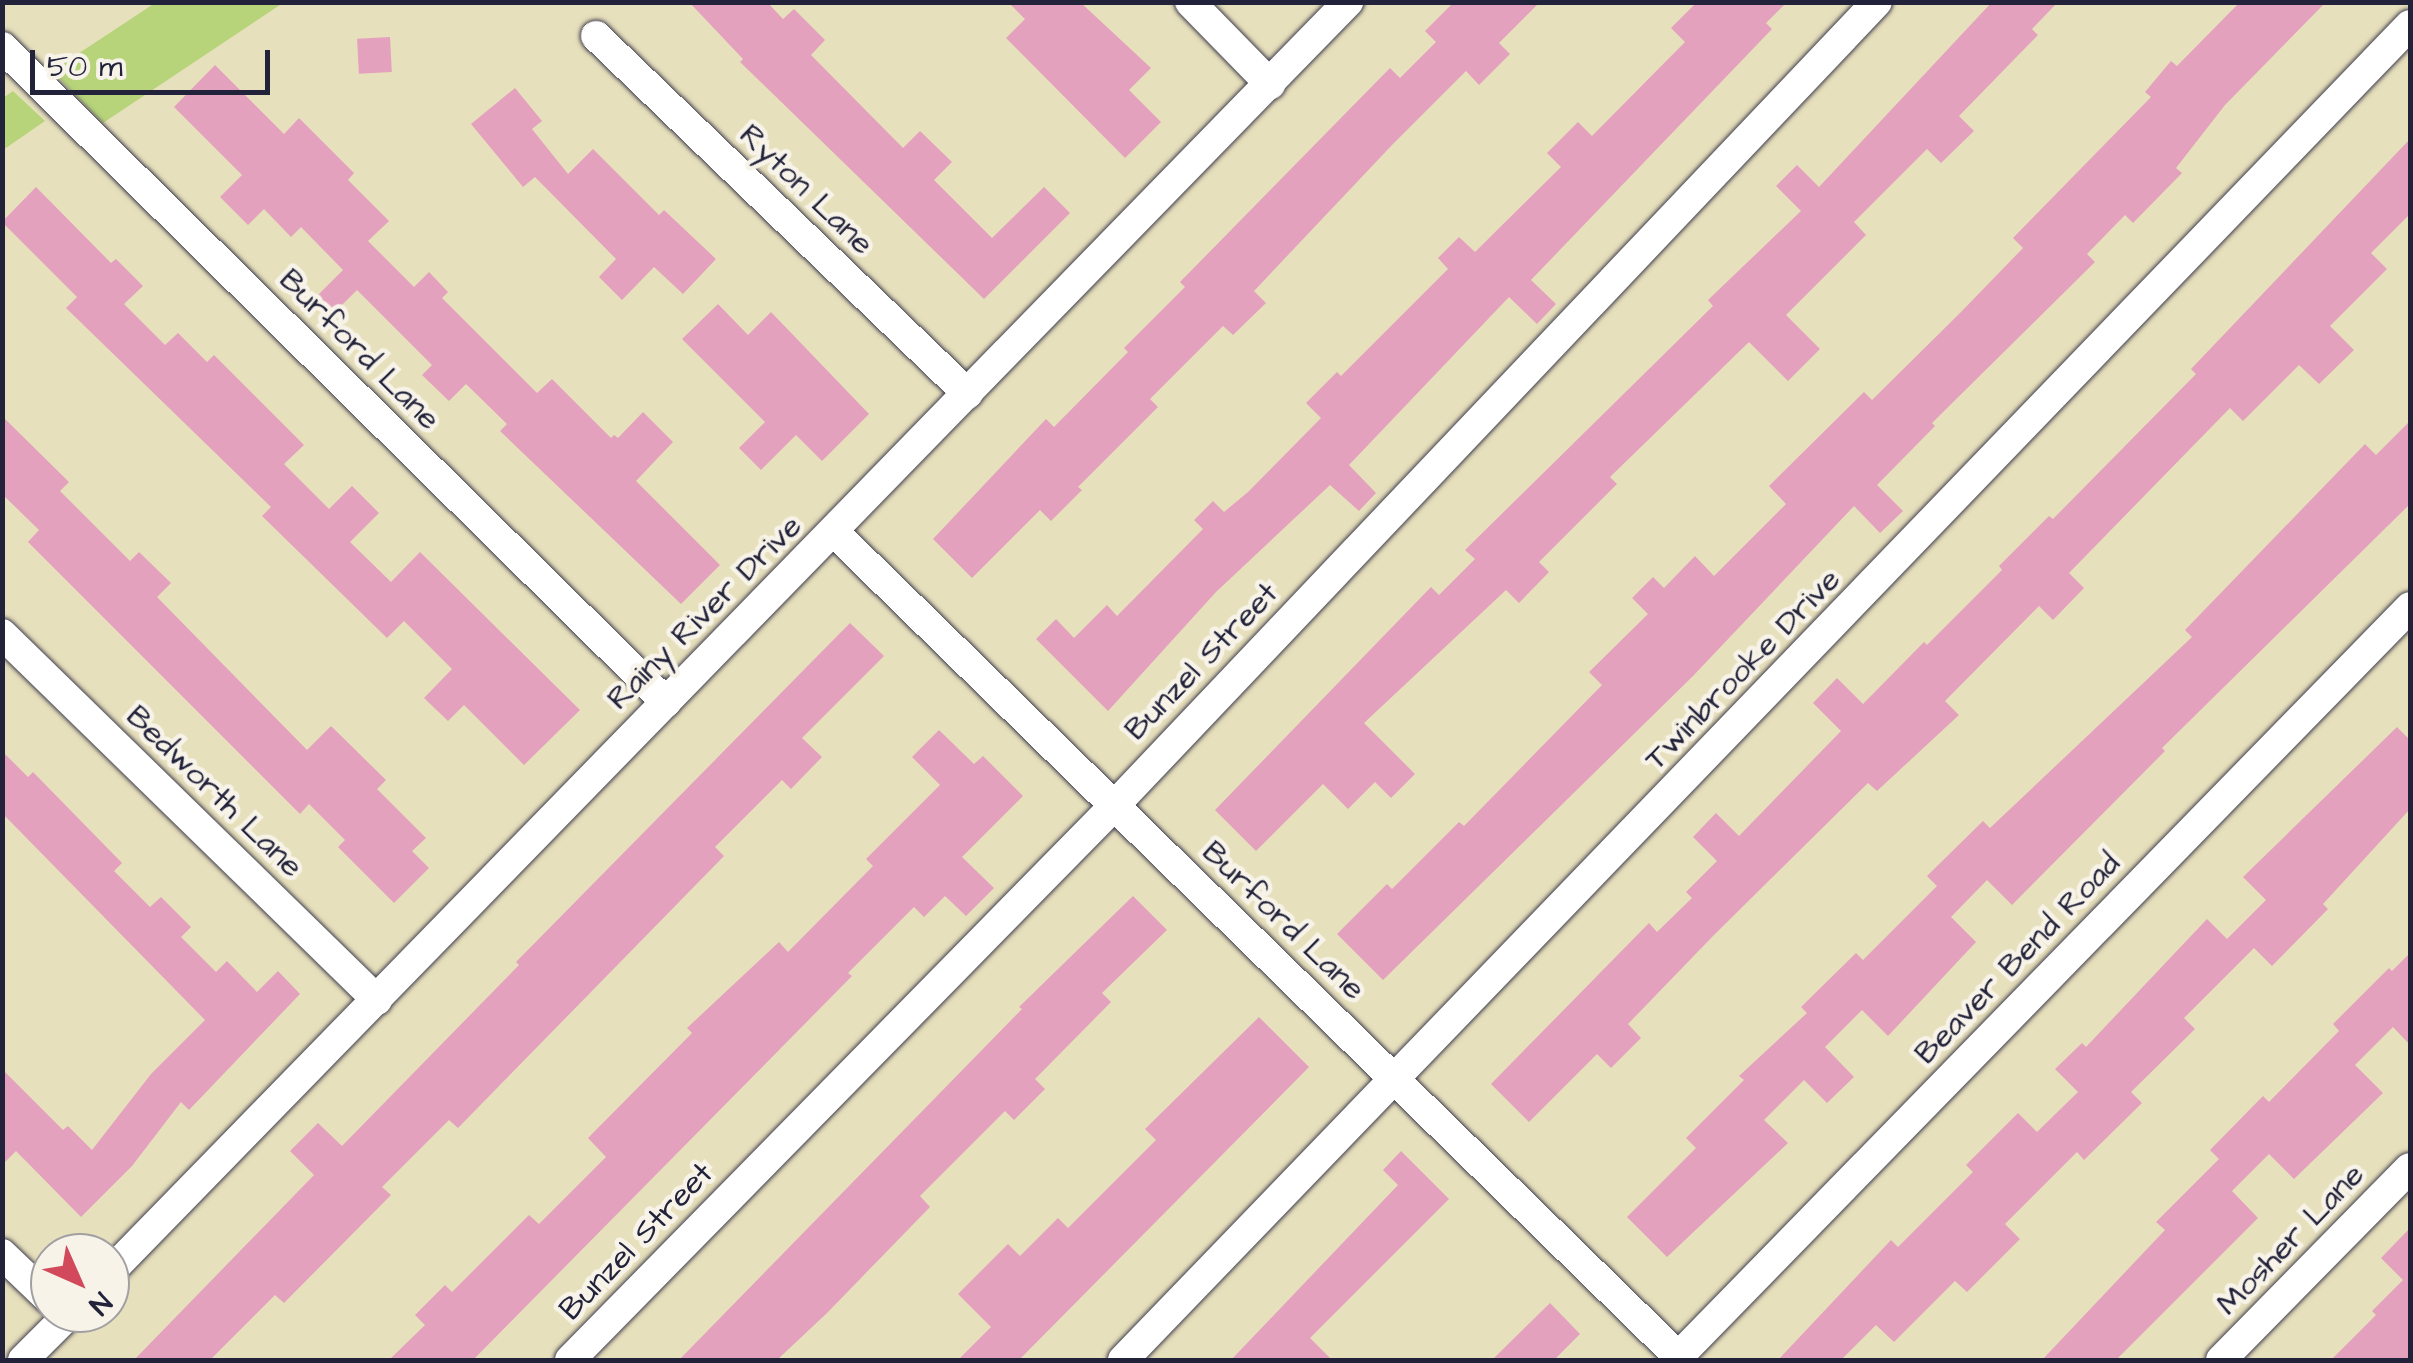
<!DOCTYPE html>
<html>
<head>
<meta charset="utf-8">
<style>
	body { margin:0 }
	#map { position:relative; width:2413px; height:1363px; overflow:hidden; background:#e7e0bc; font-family:"Architects Daughter",sans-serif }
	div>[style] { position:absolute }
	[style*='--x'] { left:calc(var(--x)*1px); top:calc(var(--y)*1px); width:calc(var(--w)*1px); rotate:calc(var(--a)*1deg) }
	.green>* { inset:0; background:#b7d47b }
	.building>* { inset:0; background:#e4a1bd; transform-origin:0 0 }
	.roads { filter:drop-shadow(0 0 2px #403e4e) drop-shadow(0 0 2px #403e4e) }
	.street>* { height:30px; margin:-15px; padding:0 15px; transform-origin:15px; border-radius:15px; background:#fff }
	span { translate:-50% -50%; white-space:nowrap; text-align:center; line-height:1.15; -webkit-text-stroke:9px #f7f3e8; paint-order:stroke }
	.street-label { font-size:32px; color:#22223b }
	.frame { position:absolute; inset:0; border:5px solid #22223b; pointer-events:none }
	.north { position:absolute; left:30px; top:1233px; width:100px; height:100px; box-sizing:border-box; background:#f7f3e8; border:2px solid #a29fa3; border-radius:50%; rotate:135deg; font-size:28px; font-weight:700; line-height:40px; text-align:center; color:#22223b }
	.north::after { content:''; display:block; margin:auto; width:35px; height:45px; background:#d1495b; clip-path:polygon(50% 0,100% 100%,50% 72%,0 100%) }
	.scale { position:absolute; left:30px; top:50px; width:240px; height:45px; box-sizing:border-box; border:5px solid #22223b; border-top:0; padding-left:12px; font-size:30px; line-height:35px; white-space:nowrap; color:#22223b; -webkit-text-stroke:8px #f7f3e8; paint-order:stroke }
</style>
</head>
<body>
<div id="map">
	<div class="green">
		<div style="clip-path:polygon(155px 3px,283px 3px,103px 123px,52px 71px)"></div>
		<div style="clip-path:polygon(13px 91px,45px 121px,3px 150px,3px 98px)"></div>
	</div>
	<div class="building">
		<div style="clip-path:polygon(689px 2px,767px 2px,783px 19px,794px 9px,825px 40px,811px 55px,903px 148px,920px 131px,952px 162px,934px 180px,992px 238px,1044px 187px,1070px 213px,984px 299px,740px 62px,743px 59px)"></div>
		<div style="clip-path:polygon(1008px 2px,1080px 2px,1151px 68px,1129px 90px,1161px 122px,1125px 158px,1006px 38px,1025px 19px)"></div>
		<div style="clip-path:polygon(1454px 2px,1540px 2px,1499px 43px,1510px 54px,1479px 85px,1466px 71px,1392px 145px,1254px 291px,1266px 303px,1233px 335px,1223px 326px,1150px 399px,1158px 407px,1078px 487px,1082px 490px,1051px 521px,1040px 510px,972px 578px,933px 539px,1046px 419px,1054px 427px,1128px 352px,1124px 348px,1185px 287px,1180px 282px,1390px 68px,1400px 78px,1436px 42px,1425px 31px)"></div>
		<div style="clip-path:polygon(1697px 2px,1787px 2px,1766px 23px,1772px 29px,1531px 280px,1556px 304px,1537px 324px,1509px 297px,1349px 465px,1376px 493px,1359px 511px,1330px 485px,1216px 592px,1108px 711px,1036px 639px,1056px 619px,1074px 638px,1107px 605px,1117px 616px,1203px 529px,1194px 520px,1213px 501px,1224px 512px,1248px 492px,1321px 418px,1306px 403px,1337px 372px,1341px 376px,1448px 269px,1438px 258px,1459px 237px,1475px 252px,1561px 167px,1547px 153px,1578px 122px,1592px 136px,1685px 42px,1671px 28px)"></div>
		<div style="clip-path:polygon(1992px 2px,2058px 2px,2032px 29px,2038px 35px,1959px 116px,1974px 131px,1941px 163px,1927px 149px,1854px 222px,1866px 235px,1786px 315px,1820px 349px,1788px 381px,1749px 342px,1610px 477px,1617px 484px,1539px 562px,1549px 572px,1519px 603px,1506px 590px,1364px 723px,1415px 774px,1391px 798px,1375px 782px,1348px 809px,1323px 784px,1256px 851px,1215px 810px,1431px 587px,1439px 595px,1475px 559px,1465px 550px,1713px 306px,1708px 300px,1801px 211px,1776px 186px,1797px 165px,1819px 187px)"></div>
		<div style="clip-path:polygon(2240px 2px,2326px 2px,2225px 105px,2176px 168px,2182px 173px,2133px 223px,2125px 215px,2087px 254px,2095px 262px,1932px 423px,1935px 426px,1877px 485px,1903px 511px,1880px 533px,1854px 506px,1693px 676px,1383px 980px,1337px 934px,1387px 884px,1392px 889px,1459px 822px,1464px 826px,1602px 685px,1589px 672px,1648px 614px,1632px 598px,1653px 577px,1664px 588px,1695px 556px,1714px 576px,1786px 504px,1769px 486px,1864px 392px,1872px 400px,1961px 312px,2023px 248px,2013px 238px,2151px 97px,2145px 92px,2171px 61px,2177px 66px)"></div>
		<div style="left:390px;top:37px;width:35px;height:33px;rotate:87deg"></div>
		<div style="clip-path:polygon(215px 65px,284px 134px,299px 118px,354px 173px,348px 180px,389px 221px,368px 241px,414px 287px,429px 272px,448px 292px,442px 298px,537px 393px,552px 379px,611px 438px,614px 435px,618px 438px,643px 412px,673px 442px,636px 481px,720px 565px,681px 604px,500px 431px,507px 424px,466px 384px,449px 401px,422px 375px,432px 365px,357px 290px,335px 312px,318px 295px,343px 270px,301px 227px,291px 237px,264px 209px,248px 225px,220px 197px,242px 175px,174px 107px)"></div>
		<div style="clip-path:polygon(515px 88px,542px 121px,532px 129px,568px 174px,593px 149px,659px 215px,664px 210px,716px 259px,683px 294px,654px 267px,622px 300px,599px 277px,616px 259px,535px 177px,523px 187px,471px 124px)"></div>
		<div style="clip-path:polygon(2410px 139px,2410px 214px,2371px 253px,2387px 269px,2330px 326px,2354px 350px,2319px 384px,2299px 365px,2243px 421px,2230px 408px,2069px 573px,2084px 588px,2053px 620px,2039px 606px,1945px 701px,1959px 715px,1877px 791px,1868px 783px,1713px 936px,1628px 1024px,1641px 1038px,1611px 1068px,1597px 1054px,1529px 1122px,1491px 1084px,1649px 923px,1657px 932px,1692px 898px,1686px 892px,1717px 861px,1693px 837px,1716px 813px,1739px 836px,1841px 731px,1813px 703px,1837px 678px,1863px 704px,1924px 642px,1927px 645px,2002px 570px,1999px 566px,2049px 516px,2053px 519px,2196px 374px,2191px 369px)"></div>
		<div style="clip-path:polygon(36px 187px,111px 263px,116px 259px,143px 286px,124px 304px,165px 345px,178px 333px,207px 362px,214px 355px,304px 445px,284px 464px,329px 509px,352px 486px,379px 513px,350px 542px,391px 582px,420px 552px,580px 710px,524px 765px,464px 705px,448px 721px,424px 698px,452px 669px,404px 621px,387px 638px,262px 516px,271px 507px,66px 308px,77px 297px,2px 222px)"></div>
		<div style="clip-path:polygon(718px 304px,748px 335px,771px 312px,869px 414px,822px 461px,796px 435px,761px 470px,739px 448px,765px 422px,682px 339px)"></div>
		<div style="clip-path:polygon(2px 416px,69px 482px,60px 491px,130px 561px,139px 552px,171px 583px,157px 597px,307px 750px,331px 726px,386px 780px,377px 789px,426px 838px,412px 851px,429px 868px,394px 903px,338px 847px,345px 840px,309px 804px,300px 814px,28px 542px,39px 530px,2px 494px)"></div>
		<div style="clip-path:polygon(2410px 421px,2410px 504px,2162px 748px,2165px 751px,2012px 905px,1987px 880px,1951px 917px,1976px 942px,1888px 1036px,1862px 1010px,1825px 1047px,1854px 1077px,1827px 1103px,1804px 1080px,1764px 1120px,1788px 1143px,1667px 1257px,1627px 1217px,1696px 1148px,1686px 1138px,1744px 1080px,1739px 1076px,1807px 1013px,1801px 1007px,1856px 953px,1863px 960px,1937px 886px,1927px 876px,1983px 821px,1990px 828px,2192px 637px,2185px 630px,2365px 444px,2376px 455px)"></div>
		<div style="clip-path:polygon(850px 623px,884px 656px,802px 738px,822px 757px,791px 789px,782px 780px,715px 847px,724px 856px,458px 1128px,449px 1120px,382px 1187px,391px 1195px,284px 1303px,275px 1295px,210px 1360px,134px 1360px,314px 1175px,290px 1151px,318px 1123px,342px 1146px,519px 965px,516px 962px)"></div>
		<div style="clip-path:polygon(2397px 727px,2410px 740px,2410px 809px,2323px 904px,2328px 909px,2272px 966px,2254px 948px,2184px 1018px,2195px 1029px,2131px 1092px,2142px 1103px,2084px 1160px,2077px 1152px,2005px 1224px,2020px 1239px,1967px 1292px,1955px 1281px,1894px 1342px,1876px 1325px,1841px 1360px,1778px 1360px,1891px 1240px,1898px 1247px,1973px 1172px,1966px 1165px,2018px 1113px,2037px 1132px,2078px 1092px,2055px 1069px,2082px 1043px,2086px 1047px,2207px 919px,2227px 939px,2266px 900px,2243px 877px)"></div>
		<div style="clip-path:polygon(939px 730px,974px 764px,983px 756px,1023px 796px,962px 857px,994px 888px,966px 916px,945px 896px,924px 917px,914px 907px,848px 973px,852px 976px,473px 1360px,389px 1360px,425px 1325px,415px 1315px,445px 1285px,452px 1292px,529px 1215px,539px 1224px,606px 1157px,588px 1138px,692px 1033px,687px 1028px,779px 942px,788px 952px,873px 866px,866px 859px,940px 785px,912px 757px)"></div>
		<div style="clip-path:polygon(2px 751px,28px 777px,33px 772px,122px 863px,114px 871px,150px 907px,161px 897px,191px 927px,181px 937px,216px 972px,227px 961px,257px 992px,278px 971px,300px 994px,189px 1110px,181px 1102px,132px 1166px,81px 1217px,16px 1151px,2px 1165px,2px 1069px,63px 1130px,68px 1126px,92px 1150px,151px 1074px,205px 1020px,2px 813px)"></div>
		<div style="clip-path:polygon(1133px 896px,1167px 930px,1102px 993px,1111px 1002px,1035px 1079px,1045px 1089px,1014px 1120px,1005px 1111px,920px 1196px,930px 1207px,827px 1313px,777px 1360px,679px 1360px,1022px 1009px,1019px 1007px)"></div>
		<div style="clip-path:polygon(2410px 953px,2410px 1045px,2393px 1027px,2355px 1065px,2383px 1093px,2294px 1179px,2269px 1154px,2232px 1191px,2258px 1218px,2116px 1360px,2042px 1360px,2165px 1230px,2156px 1222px,2219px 1159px,2210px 1150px,2263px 1096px,2269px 1102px,2339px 1031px,2333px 1024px,2389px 968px,2392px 971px)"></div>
		<div style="clip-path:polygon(1259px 1017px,1309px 1067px,1019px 1360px,958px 1360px,991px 1327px,958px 1294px,1008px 1244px,1020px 1256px,1058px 1218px,1068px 1228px,1156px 1140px,1145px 1129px)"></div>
		<div style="clip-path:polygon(1401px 1151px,1449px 1199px,1310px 1338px,1332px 1360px,1231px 1360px,1398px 1185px,1383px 1170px)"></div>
		<div style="clip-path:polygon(2410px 1228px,2410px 1360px,2331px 1360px,2376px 1315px,2372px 1311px,2403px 1280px,2381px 1258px)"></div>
		<div style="clip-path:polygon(1550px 1303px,1580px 1334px,1554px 1360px,1492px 1360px)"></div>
	</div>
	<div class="roads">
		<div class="street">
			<div style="--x:1190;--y:2;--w:115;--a:45.7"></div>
			<div style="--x:596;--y:36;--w:516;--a:43.9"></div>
			<div style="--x:2;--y:47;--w:933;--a:44.61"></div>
			<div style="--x:834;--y:532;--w:1185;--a:44.32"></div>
			<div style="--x:2;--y:634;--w:524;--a:44.3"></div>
			<div style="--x:2;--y:1254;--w:66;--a:43.8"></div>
			<div style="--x:110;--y:1272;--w:1774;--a:-45.73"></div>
			<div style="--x:23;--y:1360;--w:66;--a:-45"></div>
			<div style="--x:570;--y:1360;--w:776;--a:-45.52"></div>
			<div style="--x:1114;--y:806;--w:1108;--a:-46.5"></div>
			<div style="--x:1123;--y:1360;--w:1854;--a:-46.05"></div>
			<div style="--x:1675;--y:1360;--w:1052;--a:-45.69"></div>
			<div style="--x:2221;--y:1360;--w:269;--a:-45.5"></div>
		</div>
	</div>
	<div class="street-label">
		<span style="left:806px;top:190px;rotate:44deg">Ryton Lane</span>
		<span style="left:359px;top:350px;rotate:45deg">Burford Lane</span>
		<span style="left:705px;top:613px;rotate:-45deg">Rainy River Drive</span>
		<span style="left:1202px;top:662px;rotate:-46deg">Bunzel Street</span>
		<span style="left:1743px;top:670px;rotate:-46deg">Twinbrooke Drive</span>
		<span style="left:214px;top:792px;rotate:44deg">Bedworth Lane</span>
		<span style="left:1283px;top:921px;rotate:44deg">Burford Lane</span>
		<span style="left:2018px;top:959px;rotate:-46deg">Beaver Bend Road</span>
		<span style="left:2291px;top:1240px;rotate:-46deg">Mosher Lane</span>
		<span style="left:637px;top:1242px;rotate:-46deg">Bunzel Street</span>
	</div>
	<div class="frame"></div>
	<div class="north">N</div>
	<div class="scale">50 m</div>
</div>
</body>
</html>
